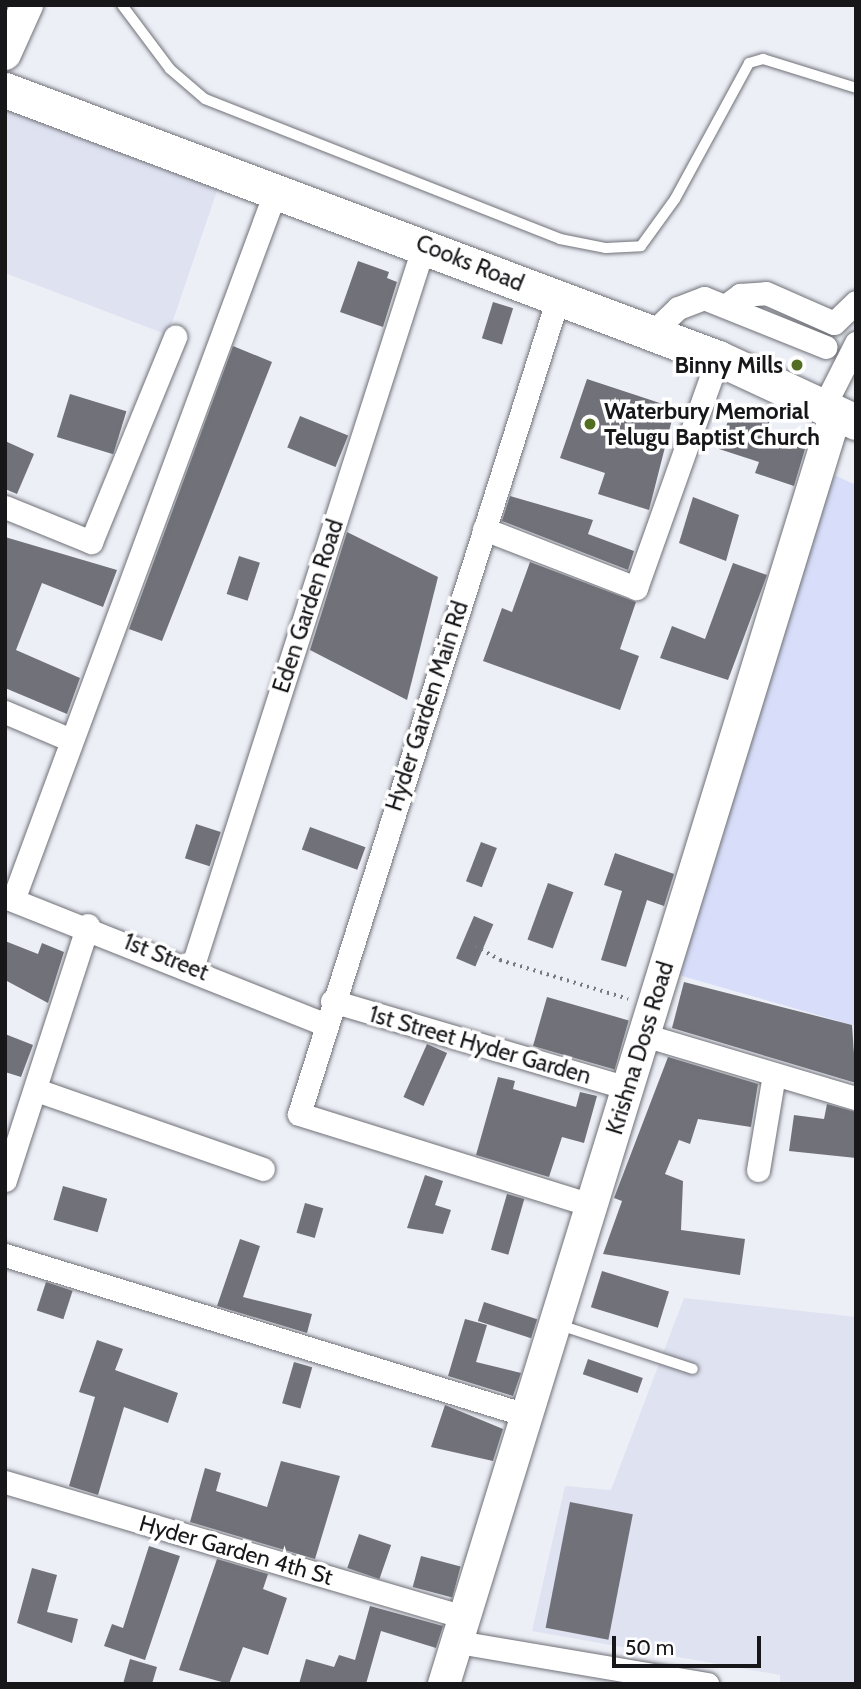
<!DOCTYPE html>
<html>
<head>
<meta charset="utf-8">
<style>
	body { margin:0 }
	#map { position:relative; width:861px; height:1689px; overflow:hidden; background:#edeff7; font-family:Cabin,sans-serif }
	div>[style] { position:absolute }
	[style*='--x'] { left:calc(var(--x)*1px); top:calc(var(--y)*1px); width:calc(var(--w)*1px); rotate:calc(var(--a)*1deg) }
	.built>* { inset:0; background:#dfe2f1 }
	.green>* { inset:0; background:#d8defa }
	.building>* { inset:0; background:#717279; transform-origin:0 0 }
	.path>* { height:3.5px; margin-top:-1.75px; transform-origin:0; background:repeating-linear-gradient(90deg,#78797e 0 2px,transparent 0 7px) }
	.roads { filter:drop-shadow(0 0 2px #6f7177) drop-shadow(0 0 2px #6f7177) }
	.lane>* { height:10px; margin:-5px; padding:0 5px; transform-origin:5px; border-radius:5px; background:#fff }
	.street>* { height:23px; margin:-11.5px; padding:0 11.5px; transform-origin:11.5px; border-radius:11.5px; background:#fff }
	.secondary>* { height:32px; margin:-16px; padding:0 16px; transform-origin:16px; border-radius:16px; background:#fff }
	.primary>* { height:35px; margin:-17.5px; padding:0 17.5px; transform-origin:17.5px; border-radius:17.5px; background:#fff }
	.dots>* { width:19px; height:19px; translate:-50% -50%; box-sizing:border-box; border:4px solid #fff; border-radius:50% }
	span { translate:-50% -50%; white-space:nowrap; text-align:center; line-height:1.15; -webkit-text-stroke:7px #fff; paint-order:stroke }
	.street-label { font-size:23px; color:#17171a }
	.poi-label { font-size:23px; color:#17171a; font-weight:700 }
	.right { translate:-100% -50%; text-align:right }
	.left { translate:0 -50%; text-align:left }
	.frame { position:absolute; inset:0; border:7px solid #17171a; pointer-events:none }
	.scale { position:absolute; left:612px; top:1636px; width:149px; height:32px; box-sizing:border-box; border:4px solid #17171a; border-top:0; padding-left:9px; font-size:21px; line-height:24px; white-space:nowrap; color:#17171a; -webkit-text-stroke:5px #fff; paint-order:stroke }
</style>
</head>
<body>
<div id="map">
	<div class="built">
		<div style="clip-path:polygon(5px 106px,220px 182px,168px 335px,5px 273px)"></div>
		<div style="clip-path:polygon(684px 1298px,856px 1317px,856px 1684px,780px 1684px,780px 1675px,532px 1631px,565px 1486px,611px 1490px)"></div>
	</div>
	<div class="green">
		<div style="clip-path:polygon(832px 474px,856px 485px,856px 1026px,675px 974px)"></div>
	</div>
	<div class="building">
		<div style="clip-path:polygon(358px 261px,389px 272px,387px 278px,397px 282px,383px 327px,340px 312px)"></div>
		<div style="left:493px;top:302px;width:21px;height:38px;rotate:17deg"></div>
		<div style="clip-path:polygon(233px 346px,272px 362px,162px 641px,129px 629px)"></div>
		<div style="clip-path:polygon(587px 379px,675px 408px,649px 510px,598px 494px,605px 473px,560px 458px)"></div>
		<div style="left:70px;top:394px;width:59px;height:45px;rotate:17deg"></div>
		<div style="clip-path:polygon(732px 408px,770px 420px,764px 437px,805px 449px,794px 486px,755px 473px,759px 462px,719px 449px)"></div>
		<div style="left:300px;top:416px;width:52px;height:34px;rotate:22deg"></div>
		<div style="clip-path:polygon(5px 441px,34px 454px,17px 494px,5px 489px)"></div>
		<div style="clip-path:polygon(510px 496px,593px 520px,588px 534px,634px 551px,628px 570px,502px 521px)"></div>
		<div style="clip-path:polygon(693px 497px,739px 515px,726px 561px,679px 543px)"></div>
		<div style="clip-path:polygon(347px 532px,438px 577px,407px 700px,310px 650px)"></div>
		<div style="clip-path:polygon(5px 537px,117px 570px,103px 607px,42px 583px,16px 650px,80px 678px,67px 714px,5px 688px)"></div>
		<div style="left:239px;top:556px;width:22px;height:40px;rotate:18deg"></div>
		<div style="clip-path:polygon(530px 562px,636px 602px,620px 649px,639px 656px,620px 710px,483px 661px,502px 608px,512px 612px)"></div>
		<div style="clip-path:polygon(733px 563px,767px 575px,728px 680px,660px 658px,672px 626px,705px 639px)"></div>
		<div style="left:196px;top:824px;width:26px;height:36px;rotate:18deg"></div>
		<div style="left:310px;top:827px;width:59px;height:24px;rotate:20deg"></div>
		<div style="left:481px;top:842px;width:17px;height:42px;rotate:21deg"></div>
		<div style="clip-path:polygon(615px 853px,674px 874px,664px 906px,647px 900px,626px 967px,601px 960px,622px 891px,604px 885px)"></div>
		<div style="left:548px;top:883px;width:27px;height:60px;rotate:20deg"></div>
		<div style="left:474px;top:916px;width:21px;height:46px;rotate:23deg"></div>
		<div style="clip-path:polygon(5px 941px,38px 954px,42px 943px,64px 952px,48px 1003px,5px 980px)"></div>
		<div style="clip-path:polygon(684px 982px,852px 1025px,856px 1083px,672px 1028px)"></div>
		<div style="left:547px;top:997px;width:85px;height:51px;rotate:16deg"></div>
		<div style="clip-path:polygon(5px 1034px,33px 1045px,21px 1077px,5px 1072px)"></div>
		<div style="left:427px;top:1044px;width:22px;height:58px;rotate:24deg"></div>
		<div style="clip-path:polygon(668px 1057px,758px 1084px,751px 1127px,698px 1119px,690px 1144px,679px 1140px,665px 1174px,683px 1181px,681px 1230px,745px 1239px,740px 1275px,603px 1254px,622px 1201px,614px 1198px)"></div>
		<div style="clip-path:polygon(498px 1077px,515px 1081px,513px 1089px,576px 1107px,580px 1092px,597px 1096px,584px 1143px,562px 1137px,549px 1177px,476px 1155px)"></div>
		<div style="clip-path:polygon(827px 1104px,856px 1112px,856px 1158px,789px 1151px,794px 1115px,824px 1119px)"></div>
		<div style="clip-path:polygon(425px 1175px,443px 1181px,435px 1205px,451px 1210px,443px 1234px,407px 1228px)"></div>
		<div style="left:63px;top:1186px;width:46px;height:35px;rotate:16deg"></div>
		<div style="left:507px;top:1194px;width:18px;height:58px;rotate:16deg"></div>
		<div style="left:305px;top:1203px;width:19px;height:31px;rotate:16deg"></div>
		<div style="clip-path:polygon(240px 1239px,260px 1246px,243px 1297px,312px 1314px,307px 1333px,217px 1306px)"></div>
		<div style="left:602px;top:1271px;width:70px;height:38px;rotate:17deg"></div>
		<div style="left:46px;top:1282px;width:28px;height:30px;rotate:18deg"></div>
		<div style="left:484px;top:1302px;width:56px;height:20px;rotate:18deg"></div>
		<div style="clip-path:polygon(465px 1319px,487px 1325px,476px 1362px,521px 1373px,513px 1396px,448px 1376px)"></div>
		<div style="clip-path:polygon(97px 1340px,123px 1349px,115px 1370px,178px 1393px,168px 1423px,124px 1407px,98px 1495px,69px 1486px,95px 1397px,79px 1392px)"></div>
		<div style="left:588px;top:1359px;width:58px;height:16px;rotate:19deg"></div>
		<div style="left:294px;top:1362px;width:19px;height:43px;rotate:16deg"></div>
		<div style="clip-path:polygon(445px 1405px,503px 1429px,493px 1461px,431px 1447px)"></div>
		<div style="clip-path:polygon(281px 1461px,340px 1476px,315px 1559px,190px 1522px,205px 1468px,221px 1473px,216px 1491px,267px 1507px)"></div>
		<div style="left:570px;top:1502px;width:64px;height:128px;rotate:11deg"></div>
		<div style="left:359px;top:1534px;width:34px;height:36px;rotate:19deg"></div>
		<div style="clip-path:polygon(149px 1546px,180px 1556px,145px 1660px,104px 1646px,112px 1624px,123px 1628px)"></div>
		<div style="left:421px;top:1556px;width:41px;height:32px;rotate:15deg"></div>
		<div style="clip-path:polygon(217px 1559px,268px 1574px,263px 1589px,287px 1598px,268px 1655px,243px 1647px,229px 1684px,179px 1670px)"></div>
		<div style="clip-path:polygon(32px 1568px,57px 1575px,47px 1612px,78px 1619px,72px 1643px,17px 1623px)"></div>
		<div style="clip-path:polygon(370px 1606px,443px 1626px,436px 1648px,381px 1631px,366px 1684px,299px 1684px,306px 1659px,334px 1667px,339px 1655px,355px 1660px)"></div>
		<div style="clip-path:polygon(130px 1659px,157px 1667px,152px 1684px,123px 1684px)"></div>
	</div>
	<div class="path">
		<div style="--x:475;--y:946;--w:29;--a:29"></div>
		<div style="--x:500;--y:960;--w:134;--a:16.9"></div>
	</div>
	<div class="roads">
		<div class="lane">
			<div style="--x:122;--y:5;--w:80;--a:53.1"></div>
			<div style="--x:170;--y:69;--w:46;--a:40.6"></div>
			<div style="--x:205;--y:99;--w:382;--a:21.5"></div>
			<div style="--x:560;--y:239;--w:47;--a:11.1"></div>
			<div style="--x:606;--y:248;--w:35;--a:-3"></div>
			<div style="--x:641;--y:246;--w:58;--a:-54.1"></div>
			<div style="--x:675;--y:199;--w:155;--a:-61.4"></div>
			<div style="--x:749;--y:63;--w:15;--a:-16"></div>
			<div style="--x:763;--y:59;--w:97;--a:17.3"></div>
			<div style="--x:557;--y:1324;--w:143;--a:18.3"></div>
		</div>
		<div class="street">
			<div style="--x:558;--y:298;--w:856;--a:107.61"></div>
			<div style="--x:299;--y:1114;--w:306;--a:17.3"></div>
			<div style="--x:725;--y:306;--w:19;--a:-36"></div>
			<div style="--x:740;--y:295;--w:26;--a:-4"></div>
			<div style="--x:766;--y:293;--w:74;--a:23.8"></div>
			<div style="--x:834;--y:323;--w:30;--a:-44"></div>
			<div style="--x:652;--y:333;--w:36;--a:-44"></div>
			<div style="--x:678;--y:308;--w:28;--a:-21"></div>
			<div style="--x:704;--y:298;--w:131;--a:21.9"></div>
			<div style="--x:824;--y:406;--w:71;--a:-63.1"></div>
			<div style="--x:5;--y:507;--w:93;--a:22.1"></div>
			<div style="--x:91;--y:542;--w:222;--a:-67.7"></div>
			<div style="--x:484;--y:529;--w:163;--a:21.2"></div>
			<div style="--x:636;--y:588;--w:244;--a:-70.4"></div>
			<div style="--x:5;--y:712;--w:72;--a:23"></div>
			<div style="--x:5;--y:897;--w:343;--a:21.7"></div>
			<div style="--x:13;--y:900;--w:760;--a:-69.68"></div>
			<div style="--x:192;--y:968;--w:759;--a:-72.21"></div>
			<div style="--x:332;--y:1001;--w:308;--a:16.4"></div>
			<div style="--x:644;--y:1035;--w:221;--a:16.6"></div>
			<div style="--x:39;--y:1091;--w:237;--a:19.2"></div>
			<div style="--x:758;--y:1170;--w:97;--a:-80.5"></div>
			<div style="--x:5;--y:1180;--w:268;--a:-72"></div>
			<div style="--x:5;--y:1255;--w:545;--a:17.07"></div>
			<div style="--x:5;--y:1482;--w:481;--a:16.4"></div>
			<div style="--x:458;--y:1642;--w:253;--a:9.6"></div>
		</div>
		<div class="secondary">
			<div style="--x:5;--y:54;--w:54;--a:-65.8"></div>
			<div style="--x:444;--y:1684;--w:1331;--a:-72.87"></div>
		</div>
		<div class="primary">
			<div style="--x:5;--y:90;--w:762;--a:20.6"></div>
			<div style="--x:718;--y:358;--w:152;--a:24.9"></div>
		</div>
	</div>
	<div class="dots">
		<div style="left:797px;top:365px;background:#526e21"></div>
		<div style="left:590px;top:424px;background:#526e21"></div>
	</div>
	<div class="street-label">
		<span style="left:470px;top:263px;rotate:22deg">Cooks Road</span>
		<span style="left:308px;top:606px;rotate:-72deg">Eden Garden Road</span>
		<span style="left:427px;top:706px;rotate:-72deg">Hyder Garden Main Rd</span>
		<span style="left:166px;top:957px;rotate:22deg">1st Street</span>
		<span style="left:480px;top:1045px;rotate:16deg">1st Street Hyder Garden</span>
		<span style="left:640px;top:1048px;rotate:-73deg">Krishna Doss Road</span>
		<span style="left:236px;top:1550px;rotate:16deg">Hyder Garden 4th St</span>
	</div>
	<div class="poi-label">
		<span class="right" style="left:783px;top:365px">Binny Mills</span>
		<span class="left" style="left:604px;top:424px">Waterbury Memorial<br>Telugu Baptist Church</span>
	</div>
	<div class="frame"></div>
	<div class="scale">50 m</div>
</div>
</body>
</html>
